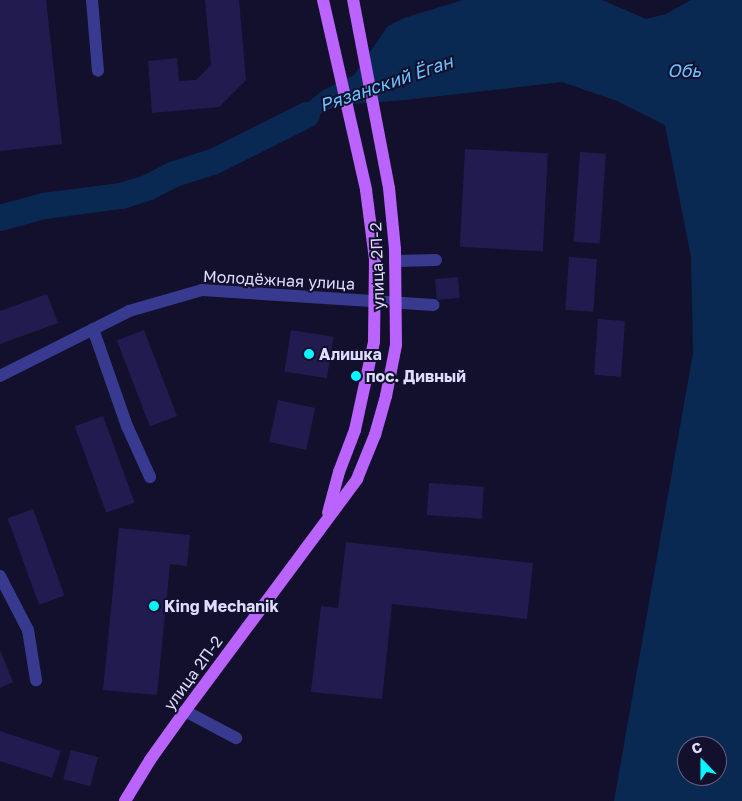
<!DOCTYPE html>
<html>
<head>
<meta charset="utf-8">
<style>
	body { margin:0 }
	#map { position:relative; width:742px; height:801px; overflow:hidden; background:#13102d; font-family:"Golos Text",sans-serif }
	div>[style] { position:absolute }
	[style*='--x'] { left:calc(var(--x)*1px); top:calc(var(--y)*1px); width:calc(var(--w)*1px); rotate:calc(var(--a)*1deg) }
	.water>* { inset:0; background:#092953 }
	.river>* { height:26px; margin:-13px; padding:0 13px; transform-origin:13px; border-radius:13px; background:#092953 }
	.building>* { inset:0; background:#221b50; transform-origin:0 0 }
	.minor>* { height:12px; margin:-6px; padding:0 6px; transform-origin:6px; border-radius:6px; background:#383a8f }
	.major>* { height:12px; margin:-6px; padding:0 6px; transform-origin:6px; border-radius:6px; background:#bb63ff }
	.dots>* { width:14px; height:14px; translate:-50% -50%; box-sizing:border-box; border:2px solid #13102d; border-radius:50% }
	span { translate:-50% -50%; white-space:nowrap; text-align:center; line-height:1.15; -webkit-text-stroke:4px #13102d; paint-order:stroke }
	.street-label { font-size:16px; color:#dedcff }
	.poi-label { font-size:16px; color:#dedcff; font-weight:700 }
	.left { translate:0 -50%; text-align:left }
	.water-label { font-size:18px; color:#6ac3ff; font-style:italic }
	.north { position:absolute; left:677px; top:736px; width:50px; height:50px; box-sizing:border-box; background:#13102d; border:1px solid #646281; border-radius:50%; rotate:338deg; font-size:14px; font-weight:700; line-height:20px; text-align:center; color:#dedcff }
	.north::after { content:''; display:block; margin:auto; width:18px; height:22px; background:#08f6ff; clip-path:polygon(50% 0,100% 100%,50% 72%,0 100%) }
</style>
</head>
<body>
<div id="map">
	<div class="water">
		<div style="clip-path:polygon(evenodd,463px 0,602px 0,646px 19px,666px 14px,691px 0,742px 0,742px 801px,614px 801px,693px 353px,691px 257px,665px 125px,617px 101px,562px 82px,405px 100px,340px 105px,325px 111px,279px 140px,275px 132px,274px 122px,297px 111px,322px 91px,354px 75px,388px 26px,404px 18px,463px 0,687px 746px,717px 746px,717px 776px,687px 776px,687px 746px)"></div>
	</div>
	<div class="river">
		<div style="--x:0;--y:218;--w:46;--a:-15.3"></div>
		<div style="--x:44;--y:206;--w:78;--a:-7.4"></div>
		<div style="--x:121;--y:196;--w:27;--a:-17"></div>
		<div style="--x:147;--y:188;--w:31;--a:-27"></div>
		<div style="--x:175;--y:174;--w:40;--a:-18"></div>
		<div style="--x:213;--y:162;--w:105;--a:-26.6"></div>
	</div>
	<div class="building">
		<div style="clip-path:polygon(0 0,46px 0,62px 144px,0 151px)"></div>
		<div style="clip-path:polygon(205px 0,239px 0,246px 80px,219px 107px,152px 113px,148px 61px,177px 58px,179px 81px,196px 80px,211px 65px)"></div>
		<div style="left:465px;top:149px;width:83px;height:98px;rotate:3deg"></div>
		<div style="left:580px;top:152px;width:26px;height:90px;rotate:4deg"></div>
		<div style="left:569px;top:257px;width:28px;height:53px;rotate:4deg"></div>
		<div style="left:458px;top:277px;width:21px;height:23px;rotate:85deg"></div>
		<div style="clip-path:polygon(47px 294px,58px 323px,0 344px,0 311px)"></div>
		<div style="left:598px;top:319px;width:27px;height:56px;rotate:4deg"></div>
		<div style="left:144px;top:330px;width:92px;height:29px;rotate:69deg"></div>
		<div style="left:291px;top:330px;width:43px;height:42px;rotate:9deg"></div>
		<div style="left:278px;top:400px;width:38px;height:43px;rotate:12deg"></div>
		<div style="left:103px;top:416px;width:92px;height:30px;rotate:70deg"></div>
		<div style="left:429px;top:483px;width:55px;height:32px;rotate:4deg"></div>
		<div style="left:33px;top:509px;width:92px;height:27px;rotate:70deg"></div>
		<div style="clip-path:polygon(119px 528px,190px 535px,187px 566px,170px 564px,157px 695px,103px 690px)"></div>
		<div style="clip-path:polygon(346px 542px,533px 563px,527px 619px,392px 604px,382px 699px,311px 692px,321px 606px,338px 608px)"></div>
		<div style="clip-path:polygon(0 650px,13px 682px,0 688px)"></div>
		<div style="clip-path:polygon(0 731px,61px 751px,52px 778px,0 761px)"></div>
		<div style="left:71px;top:750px;width:28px;height:30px;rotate:15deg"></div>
	</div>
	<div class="minor">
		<div style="--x:92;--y:0;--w:71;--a:85.2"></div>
		<div style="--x:395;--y:261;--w:41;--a:-1.4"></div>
		<div style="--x:93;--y:329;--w:103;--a:70.7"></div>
		<div style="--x:127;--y:426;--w:56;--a:65.7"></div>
		<div style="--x:0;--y:376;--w:144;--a:-26.7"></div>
		<div style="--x:129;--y:311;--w:76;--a:-16"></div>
		<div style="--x:202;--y:290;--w:232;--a:3.7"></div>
		<div style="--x:0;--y:576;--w:61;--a:62.6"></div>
		<div style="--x:28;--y:630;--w:51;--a:80.9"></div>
		<div style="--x:185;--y:711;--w:58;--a:27.9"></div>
	</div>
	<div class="major">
		<div style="--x:323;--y:0;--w:195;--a:77.2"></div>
		<div style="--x:366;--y:190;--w:70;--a:82.6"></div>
		<div style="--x:375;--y:259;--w:83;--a:90.7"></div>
		<div style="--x:374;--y:342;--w:90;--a:102.2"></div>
		<div style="--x:355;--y:430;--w:45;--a:110.9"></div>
		<div style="--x:339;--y:472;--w:42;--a:105"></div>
		<div style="--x:125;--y:801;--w:48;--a:-58.6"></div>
		<div style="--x:150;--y:760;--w:60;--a:-54.5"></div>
		<div style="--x:185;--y:711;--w:289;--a:-53.4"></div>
		<div style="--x:357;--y:479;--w:48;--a:-67.8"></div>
		<div style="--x:375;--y:435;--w:41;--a:-74.2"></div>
		<div style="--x:386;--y:396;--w:52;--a:-78.9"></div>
		<div style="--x:396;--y:345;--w:96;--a:-90.6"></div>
		<div style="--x:395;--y:249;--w:61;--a:-95.6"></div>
		<div style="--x:389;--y:188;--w:191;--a:-100.8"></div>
	</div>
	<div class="dots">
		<div style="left:309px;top:354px;background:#08f6ff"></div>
		<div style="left:356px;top:376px;background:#08f6ff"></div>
		<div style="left:154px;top:606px;background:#08f6ff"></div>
	</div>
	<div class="street-label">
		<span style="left:377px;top:266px;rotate:-92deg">улица 2П-2</span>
		<span style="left:279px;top:280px;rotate:3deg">Молодёжная улица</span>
		<span style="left:193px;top:673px;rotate:-54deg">улица 2П-2</span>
	</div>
	<div class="poi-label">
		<span class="left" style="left:319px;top:354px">Алишка</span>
		<span class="left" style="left:366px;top:376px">пос. Дивный</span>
		<span class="left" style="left:164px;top:606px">King Mechanik</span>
	</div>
	<div class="water-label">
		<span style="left:684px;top:70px">Обь</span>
		<span style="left:386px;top:83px;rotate:-19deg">Рязанский Ёган</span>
	</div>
	<div class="north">С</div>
</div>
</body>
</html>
